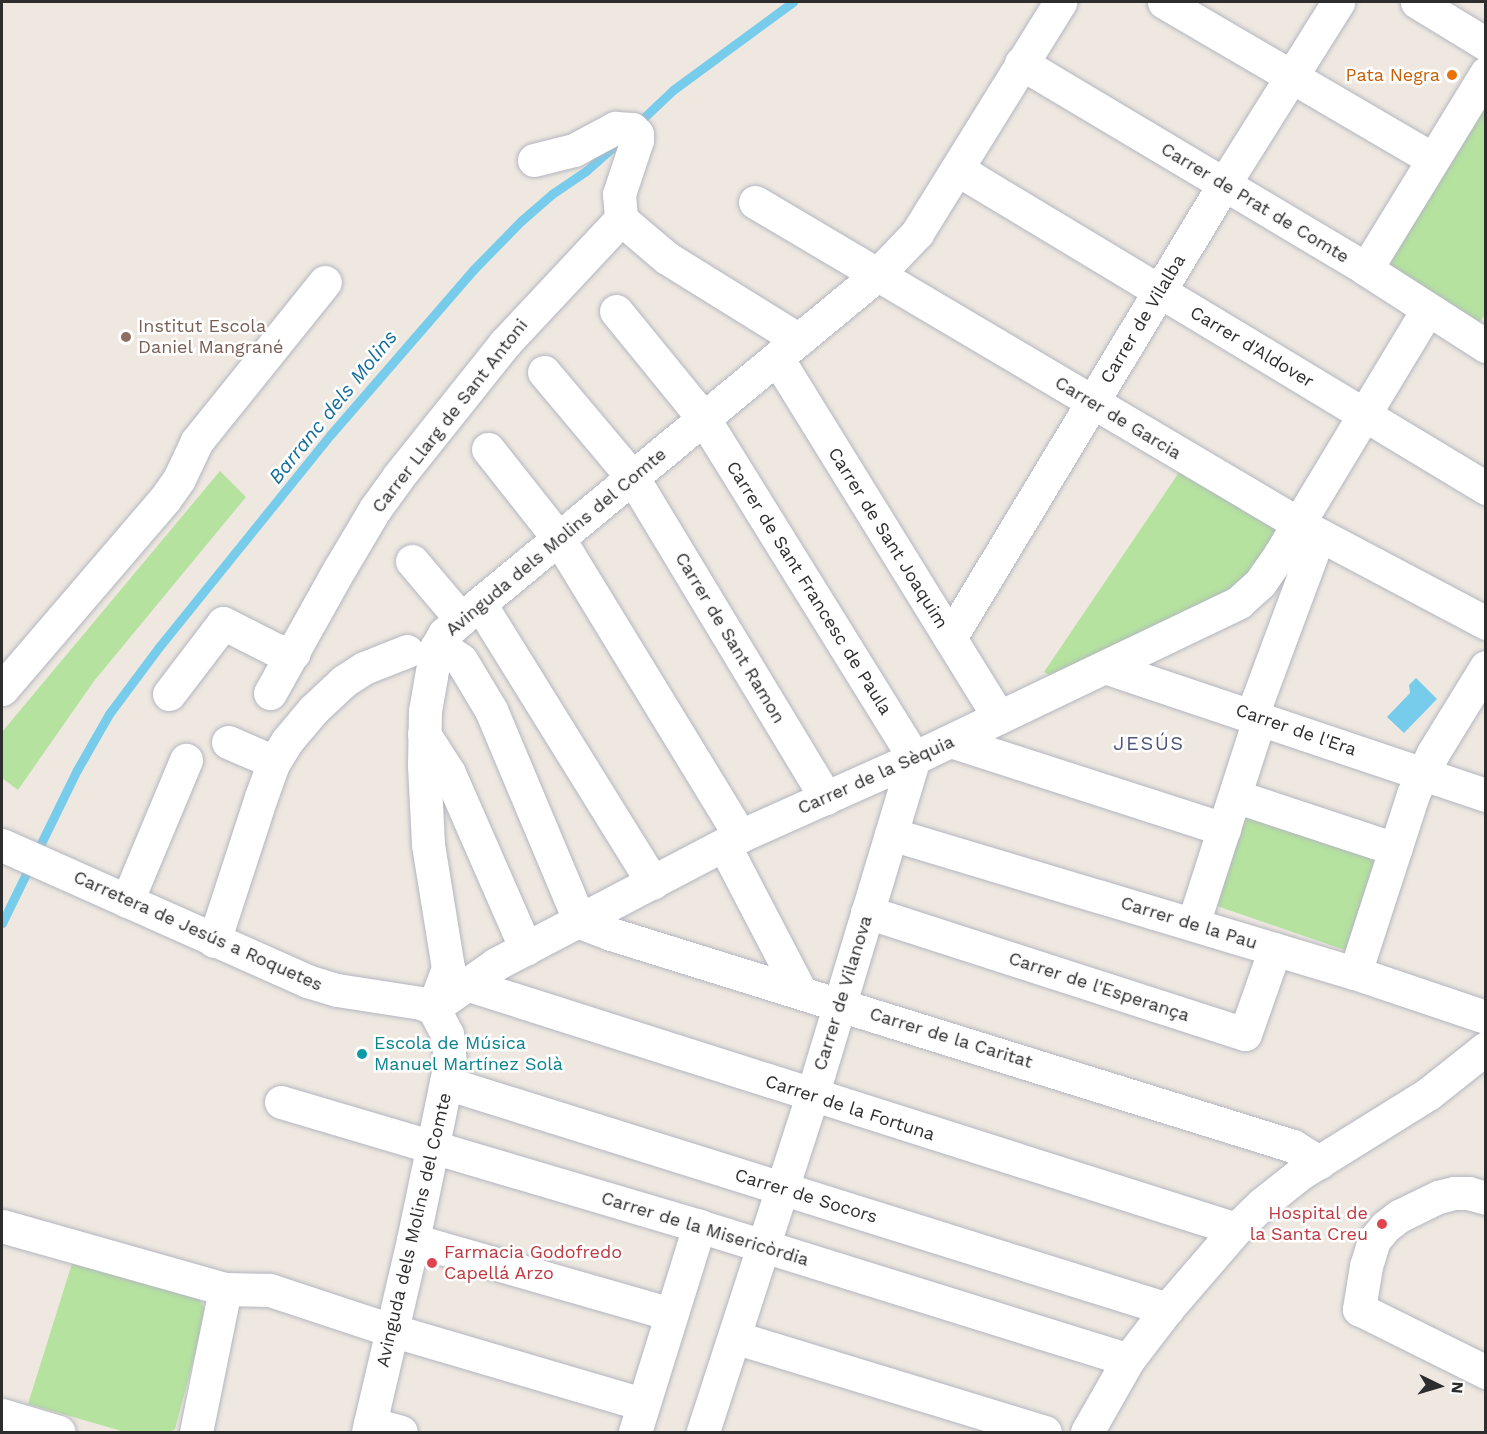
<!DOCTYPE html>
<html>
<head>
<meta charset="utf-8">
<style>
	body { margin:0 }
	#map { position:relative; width:1487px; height:1434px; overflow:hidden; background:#eee8e0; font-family:"Work Sans",sans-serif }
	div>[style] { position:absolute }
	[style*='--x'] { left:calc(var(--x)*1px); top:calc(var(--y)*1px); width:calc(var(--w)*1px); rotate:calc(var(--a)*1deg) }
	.green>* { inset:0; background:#b5e29f; transform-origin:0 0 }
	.water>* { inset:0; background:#77ccec }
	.stream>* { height:9px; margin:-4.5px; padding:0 4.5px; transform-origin:4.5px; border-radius:4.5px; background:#77ccec }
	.roads { filter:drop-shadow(0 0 2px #b3b6c0) drop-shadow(0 0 2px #b3b6c0) }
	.minor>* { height:33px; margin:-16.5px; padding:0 16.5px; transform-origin:16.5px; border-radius:16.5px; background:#fff }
	.dots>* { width:16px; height:16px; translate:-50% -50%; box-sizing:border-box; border:3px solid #fff; border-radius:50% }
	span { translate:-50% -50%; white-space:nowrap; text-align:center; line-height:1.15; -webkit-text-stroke:5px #fff; paint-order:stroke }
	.food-label { font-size:18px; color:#c56008 }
	.right { translate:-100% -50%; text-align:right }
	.street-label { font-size:18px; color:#2d2d2d }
	.education-label { font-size:18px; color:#785e54 }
	.left { translate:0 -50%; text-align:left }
	.culture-label { font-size:18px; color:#0d838f }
	.health-label { font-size:18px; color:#be3a42 }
	.water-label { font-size:20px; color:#126c9c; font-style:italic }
	.neighbourhood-label { font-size:20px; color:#4e567d; letter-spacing:1.5px }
	.frame { position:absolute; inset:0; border:3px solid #2d2d2d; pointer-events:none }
	.north { position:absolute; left:1409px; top:1356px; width:60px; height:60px; -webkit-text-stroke:4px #fff; paint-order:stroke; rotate:95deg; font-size:16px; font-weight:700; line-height:24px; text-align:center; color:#2d2d2d }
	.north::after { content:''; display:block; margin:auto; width:21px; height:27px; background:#2d2d2d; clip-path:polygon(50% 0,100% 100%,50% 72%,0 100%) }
</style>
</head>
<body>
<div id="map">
	<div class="green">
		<div style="clip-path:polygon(1485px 101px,1485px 315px,1479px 323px,1387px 265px)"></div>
		<div style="clip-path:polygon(220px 471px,246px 497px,94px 681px,18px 790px,2px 778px,2px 732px)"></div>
		<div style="clip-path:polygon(1180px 471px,1278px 530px,1246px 583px,1057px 679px,1044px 672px)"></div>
		<div style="left:1246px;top:805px;width:143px;height:105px;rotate:19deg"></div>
		<div style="clip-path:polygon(75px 1254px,193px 1287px,206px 1312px,175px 1429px,170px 1432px,125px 1432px,28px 1404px)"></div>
	</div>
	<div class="water">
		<div style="clip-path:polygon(1416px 678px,1437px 699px,1404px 733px,1387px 717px,1410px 693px,1409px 685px)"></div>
	</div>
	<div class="stream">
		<div style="--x:636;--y:125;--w:51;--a:-43.4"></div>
		<div style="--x:673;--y:90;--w:149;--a:-36.3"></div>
		<div style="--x:2;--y:923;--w:170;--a:-63.9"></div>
		<div style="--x:77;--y:770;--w:64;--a:-60.3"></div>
		<div style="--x:109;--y:714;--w:84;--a:-53.3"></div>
		<div style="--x:159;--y:647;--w:274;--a:-51.1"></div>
		<div style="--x:331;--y:434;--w:217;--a:-49.1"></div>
		<div style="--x:473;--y:270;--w:69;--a:-45.6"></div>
		<div style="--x:521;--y:221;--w:41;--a:-41.1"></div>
		<div style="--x:552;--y:194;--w:41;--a:-34.1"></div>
		<div style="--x:586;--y:171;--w:48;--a:-41.6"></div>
	</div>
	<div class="roads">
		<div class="minor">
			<div style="--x:1164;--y:2;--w:311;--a:30.3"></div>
			<div style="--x:1417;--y:2;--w:81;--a:31.3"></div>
			<div style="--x:1021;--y:63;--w:402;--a:30.8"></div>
			<div style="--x:1366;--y:269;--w:143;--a:32.7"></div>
			<div style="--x:534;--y:160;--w:41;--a:-14"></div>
			<div style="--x:574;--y:150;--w:47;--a:-28.2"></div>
			<div style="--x:615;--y:128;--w:17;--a:3"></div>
			<div style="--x:632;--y:129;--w:7;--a:45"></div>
			<div style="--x:637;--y:134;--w:6;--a:90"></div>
			<div style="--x:637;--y:140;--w:57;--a:108.4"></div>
			<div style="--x:619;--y:194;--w:25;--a:85"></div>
			<div style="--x:957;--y:169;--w:618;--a:31.09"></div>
			<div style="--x:755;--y:202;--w:632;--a:30.62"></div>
			<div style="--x:1299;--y:524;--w:212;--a:27.9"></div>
			<div style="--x:621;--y:219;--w:60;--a:40.3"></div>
			<div style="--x:667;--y:258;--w:155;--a:31.8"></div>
			<div style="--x:1366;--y:269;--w:230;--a:-58.5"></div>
			<div style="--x:616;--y:311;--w:139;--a:50.8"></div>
			<div style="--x:704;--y:419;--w:399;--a:58.2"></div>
			<div style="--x:914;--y:758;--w:353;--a:106.8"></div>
			<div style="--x:812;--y:1096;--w:353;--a:108"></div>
			<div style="--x:777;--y:358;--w:422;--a:58.3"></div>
			<div style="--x:544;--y:372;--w:138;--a:50"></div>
			<div style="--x:633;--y:478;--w:374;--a:58.9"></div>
			<div style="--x:488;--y:449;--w:115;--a:51.7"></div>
			<div style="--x:559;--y:539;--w:348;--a:58.6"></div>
			<div style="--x:412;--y:561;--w:76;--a:49.8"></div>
			<div style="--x:480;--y:604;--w:328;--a:58.2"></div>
			<div style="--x:950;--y:638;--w:530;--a:-58.89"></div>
			<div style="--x:1224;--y:184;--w:215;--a:-57.9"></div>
			<div style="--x:436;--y:648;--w:17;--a:21"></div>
			<div style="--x:452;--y:654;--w:11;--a:34"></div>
			<div style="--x:461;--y:660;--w:58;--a:59"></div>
			<div style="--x:491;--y:710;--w:230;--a:67.2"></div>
			<div style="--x:580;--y:922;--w:33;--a:21"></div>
			<div style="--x:611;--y:934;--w:714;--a:17.27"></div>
			<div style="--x:1293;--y:1146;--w:31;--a:32"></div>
			<div style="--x:1105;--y:667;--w:402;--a:18.6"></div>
			<div style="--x:2;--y:689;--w:250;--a:-49.4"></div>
			<div style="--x:165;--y:499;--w:24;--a:-55"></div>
			<div style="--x:179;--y:479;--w:42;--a:-64.7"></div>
			<div style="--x:197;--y:441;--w:204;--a:-51.2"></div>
			<div style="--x:270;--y:693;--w:143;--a:-60.8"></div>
			<div style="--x:340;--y:568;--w:69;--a:-59.3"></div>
			<div style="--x:375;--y:509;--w:39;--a:-54"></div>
			<div style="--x:398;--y:477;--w:171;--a:-51.4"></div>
			<div style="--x:505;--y:343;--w:170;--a:-46.9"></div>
			<div style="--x:169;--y:694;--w:89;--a:-52.7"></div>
			<div style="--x:223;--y:623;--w:59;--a:27"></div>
			<div style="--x:276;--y:650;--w:18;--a:9"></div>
			<div style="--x:1252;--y:715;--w:192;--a:-69.6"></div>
			<div style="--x:424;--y:734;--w:46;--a:57.3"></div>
			<div style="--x:449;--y:773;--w:192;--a:66.4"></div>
			<div style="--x:951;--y:741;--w:287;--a:17.9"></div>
			<div style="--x:228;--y:742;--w:50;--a:23.5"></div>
			<div style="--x:1235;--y:796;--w:169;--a:18.3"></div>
			<div style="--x:891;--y:834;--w:484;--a:16.7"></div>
			<div style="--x:1355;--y:973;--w:138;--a:18.6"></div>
			<div style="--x:2;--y:845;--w:334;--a:24"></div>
			<div style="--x:307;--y:981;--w:31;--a:17"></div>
			<div style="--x:337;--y:990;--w:85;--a:8.8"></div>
			<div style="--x:421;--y:1003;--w:13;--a:23"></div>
			<div style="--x:724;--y:845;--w:165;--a:62.5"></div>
			<div style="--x:127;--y:901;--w:153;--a:-67.3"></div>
			<div style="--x:867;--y:912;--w:397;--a:17.9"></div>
			<div style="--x:1245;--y:1034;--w:90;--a:-70.6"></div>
			<div style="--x:1193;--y:924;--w:218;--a:-72.1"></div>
			<div style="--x:214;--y:941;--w:151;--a:-71.9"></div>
			<div style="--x:261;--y:797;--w:37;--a:-70"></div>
			<div style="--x:274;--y:762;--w:25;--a:-58"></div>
			<div style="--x:287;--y:741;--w:40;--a:-50"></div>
			<div style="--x:313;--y:710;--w:42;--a:-43.1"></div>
			<div style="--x:344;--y:681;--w:24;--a:-33"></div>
			<div style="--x:364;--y:668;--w:46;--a:-21.6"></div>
			<div style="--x:1355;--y:973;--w:188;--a:-72"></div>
			<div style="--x:1413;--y:794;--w:46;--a:-64"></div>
			<div style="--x:1433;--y:753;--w:101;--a:-58.4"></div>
			<div style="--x:466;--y:984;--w:808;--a:17.65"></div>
			<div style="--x:433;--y:1008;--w:77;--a:-34.9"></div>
			<div style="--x:496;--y:964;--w:276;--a:-27.7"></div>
			<div style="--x:740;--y:836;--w:191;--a:-24.1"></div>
			<div style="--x:914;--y:758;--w:361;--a:-25.6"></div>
			<div style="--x:1239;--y:602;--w:28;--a:-42"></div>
			<div style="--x:1260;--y:583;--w:35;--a:-55"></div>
			<div style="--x:1280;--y:554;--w:285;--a:-58.9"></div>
			<div style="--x:446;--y:1083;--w:756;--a:17.4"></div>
			<div style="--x:281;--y:1102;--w:436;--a:16.5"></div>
			<div style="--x:699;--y:1226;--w:449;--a:17.3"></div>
			<div style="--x:1486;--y:1198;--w:18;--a:-164"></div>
			<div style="--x:1469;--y:1193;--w:15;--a:180"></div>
			<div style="--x:1454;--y:1193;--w:16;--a:166"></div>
			<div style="--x:1438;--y:1197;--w:43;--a:154"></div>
			<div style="--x:1399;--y:1216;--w:18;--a:142"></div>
			<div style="--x:1385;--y:1227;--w:17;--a:130"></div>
			<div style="--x:1374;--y:1240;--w:27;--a:107"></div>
			<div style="--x:1366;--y:1266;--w:44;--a:99.2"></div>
			<div style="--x:1359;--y:1309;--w:142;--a:26.4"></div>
			<div style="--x:2;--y:1226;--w:232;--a:15.8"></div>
			<div style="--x:225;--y:1289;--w:45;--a:1.3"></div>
			<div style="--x:270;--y:1290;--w:127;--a:18.3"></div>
			<div style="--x:391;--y:1330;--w:262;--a:16.4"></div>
			<div style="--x:413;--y:1240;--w:268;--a:16"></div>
			<div style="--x:734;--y:1337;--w:325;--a:17"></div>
			<div style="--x:2;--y:1415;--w:59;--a:16.6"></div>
			<div style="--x:370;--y:1423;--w:32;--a:16"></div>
			<div style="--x:196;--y:1432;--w:146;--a:-78.5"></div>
			<div style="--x:368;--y:1432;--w:197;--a:-76.8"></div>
			<div style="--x:413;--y:1240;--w:181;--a:-78.2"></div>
			<div style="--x:450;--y:1063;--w:29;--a:-96"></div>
			<div style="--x:447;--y:1034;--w:30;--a:-118"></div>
			<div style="--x:433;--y:1008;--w:43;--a:-69.4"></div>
			<div style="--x:448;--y:968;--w:126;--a:-99.2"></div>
			<div style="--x:428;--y:844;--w:78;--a:-92.9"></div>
			<div style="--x:424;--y:766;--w:55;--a:-89"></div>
			<div style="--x:425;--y:711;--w:64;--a:-80.1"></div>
			<div style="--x:436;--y:648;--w:16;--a:-60"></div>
			<div style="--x:444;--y:634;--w:23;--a:-41"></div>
			<div style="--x:461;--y:619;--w:541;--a:-39.6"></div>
			<div style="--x:878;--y:274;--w:57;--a:-46.4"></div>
			<div style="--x:917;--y:233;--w:272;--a:-58.2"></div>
			<div style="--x:635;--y:1432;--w:216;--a:-72.7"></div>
			<div style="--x:1087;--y:1432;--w:83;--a:-60.3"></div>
			<div style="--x:1128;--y:1360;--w:64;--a:-52.6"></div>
			<div style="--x:1167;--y:1309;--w:106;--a:-49.2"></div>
			<div style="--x:1236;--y:1229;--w:36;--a:-44"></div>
			<div style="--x:1262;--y:1204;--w:50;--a:-38.5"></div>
			<div style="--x:1301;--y:1173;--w:150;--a:-31.9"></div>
			<div style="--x:1428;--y:1094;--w:74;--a:-38.4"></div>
		</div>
	</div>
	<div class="dots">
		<div style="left:1452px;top:75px;background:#e8710a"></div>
		<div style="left:126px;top:337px;background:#8d6e63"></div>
		<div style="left:362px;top:1054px;background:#0f9aa8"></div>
		<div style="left:1382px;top:1224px;background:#e0444e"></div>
		<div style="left:432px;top:1263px;background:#e0444e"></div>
	</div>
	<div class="food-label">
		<span class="right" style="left:1440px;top:75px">Pata Negra</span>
	</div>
	<div class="street-label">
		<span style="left:1255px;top:203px;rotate:31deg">Carrer de Prat de Comte</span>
		<span style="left:1143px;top:319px;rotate:-59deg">Carrer de Vilalba</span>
		<span style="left:1252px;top:347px;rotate:31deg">Carrer d'Aldover</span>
		<span style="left:450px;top:416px;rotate:-52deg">Carrer Llarg de Sant Antoni</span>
		<span style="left:1118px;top:418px;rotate:31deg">Carrer de Garcia</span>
		<span style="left:888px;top:538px;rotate:58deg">Carrer de Sant Joaquim</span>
		<span style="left:556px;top:542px;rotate:-40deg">Avinguda dels Molins del Comte</span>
		<span style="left:809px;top:588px;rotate:58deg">Carrer de Sant Francesc de Paula</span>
		<span style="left:730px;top:638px;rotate:59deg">Carrer de Sant Ramon</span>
		<span style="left:1296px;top:730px;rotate:19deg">Carrer de l'Era</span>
		<span style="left:876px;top:775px;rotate:-24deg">Carrer de la Sèquia</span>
		<span style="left:1189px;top:923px;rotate:17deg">Carrer de la Pau</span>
		<span style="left:198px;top:931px;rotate:24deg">Carretera de Jesús a Roquetes</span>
		<span style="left:1099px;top:987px;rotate:18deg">Carrer de l'Esperança</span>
		<span style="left:843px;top:993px;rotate:-73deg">Carrer de Vilanova</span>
		<span style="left:951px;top:1038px;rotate:17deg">Carrer de la Caritat</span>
		<span style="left:850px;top:1108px;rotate:18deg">Carrer de la Fortuna</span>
		<span style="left:806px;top:1196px;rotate:17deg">Carrer de Socors</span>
		<span style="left:705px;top:1229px;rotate:17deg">Carrer de la Misericòrdia</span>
		<span style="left:414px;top:1230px;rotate:-77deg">Avinguda dels Molins del Comte</span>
	</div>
	<div class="education-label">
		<span class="left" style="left:138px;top:337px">Institut Escola<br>Daniel Mangrané</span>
	</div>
	<div class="culture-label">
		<span class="left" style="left:374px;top:1054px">Escola de Música<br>Manuel Martínez Solà</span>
	</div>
	<div class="health-label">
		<span class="right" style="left:1368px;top:1224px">Hospital de<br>la Santa Creu</span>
		<span class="left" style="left:444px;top:1263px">Farmacia Godofredo<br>Capellá Arzo</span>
	</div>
	<div class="water-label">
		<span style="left:333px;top:407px;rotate:-51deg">Barranc dels Molins</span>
	</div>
	<div class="neighbourhood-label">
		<span style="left:1149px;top:743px">JESÚS</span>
	</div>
	<div class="frame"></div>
	<div class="north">N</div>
</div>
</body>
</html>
